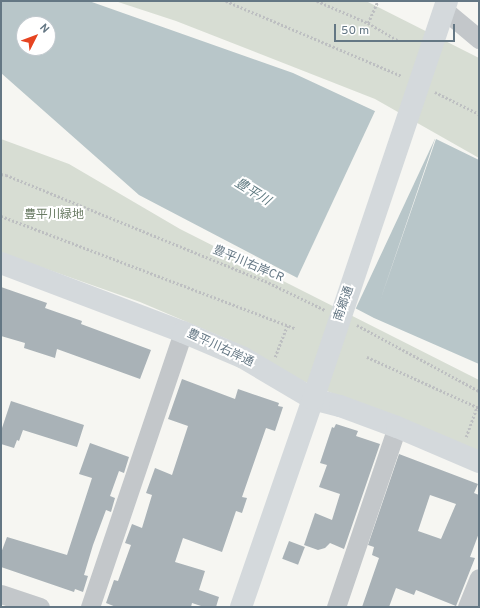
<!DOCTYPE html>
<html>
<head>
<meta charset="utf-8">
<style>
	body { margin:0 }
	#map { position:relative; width:480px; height:608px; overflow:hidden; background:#f6f6f2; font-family:Overpass,"Noto Sans JP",sans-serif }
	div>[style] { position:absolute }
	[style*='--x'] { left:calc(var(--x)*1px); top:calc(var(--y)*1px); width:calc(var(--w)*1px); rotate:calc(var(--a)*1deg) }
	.green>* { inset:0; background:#d7ddd3 }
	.water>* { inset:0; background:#b8c6c9 }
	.pier>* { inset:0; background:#f6f6f2; transform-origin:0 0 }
	.building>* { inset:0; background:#a9b2b7; transform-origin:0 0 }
	.path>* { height:2.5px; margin-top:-1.25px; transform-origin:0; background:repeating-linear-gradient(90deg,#bdbfc1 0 2px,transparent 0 4px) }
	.street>* { height:19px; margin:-9.5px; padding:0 9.5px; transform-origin:9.5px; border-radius:9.5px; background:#c3c7ca }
	.secondary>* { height:22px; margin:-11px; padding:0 11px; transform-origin:11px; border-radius:11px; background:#d4d9dc }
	span { translate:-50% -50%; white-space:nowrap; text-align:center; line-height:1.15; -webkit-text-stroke:4px #fff; paint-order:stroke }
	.park-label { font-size:12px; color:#697b63 }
	.street-label { font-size:12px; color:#647784 }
	.water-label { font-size:13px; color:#5f7a81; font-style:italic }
	.frame { position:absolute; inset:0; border:2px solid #647784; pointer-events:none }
	.north { position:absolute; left:16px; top:16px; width:40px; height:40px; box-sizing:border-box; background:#fff; border:1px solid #c1c9ce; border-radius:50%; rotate:48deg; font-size:11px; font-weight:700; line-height:16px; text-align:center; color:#647784 }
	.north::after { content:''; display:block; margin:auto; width:14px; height:18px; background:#e64421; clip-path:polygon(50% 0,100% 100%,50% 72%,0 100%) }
	.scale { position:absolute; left:334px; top:24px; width:121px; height:18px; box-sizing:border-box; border:2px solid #647784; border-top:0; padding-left:5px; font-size:12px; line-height:14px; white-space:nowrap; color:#647784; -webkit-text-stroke:3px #fff; paint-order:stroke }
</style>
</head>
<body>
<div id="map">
	<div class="green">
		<div style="clip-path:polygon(115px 1px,366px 1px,479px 58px,479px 158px,375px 99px,176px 21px)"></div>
		<div style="clip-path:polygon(1px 139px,69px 164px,180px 229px,479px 380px,479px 455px,284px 373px,227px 339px,140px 302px,1px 253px)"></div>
	</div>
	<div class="water">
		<div style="clip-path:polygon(evenodd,1px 1px,89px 1px,293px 73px,435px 139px,381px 298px,436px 139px,479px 160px,479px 364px,374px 318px,139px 195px,1px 73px,1px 1px,24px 24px,48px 24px,48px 48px,24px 48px,24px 24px)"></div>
	</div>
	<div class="pier">
		<div style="left:376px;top:109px;width:66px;height:190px;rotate:25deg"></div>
	</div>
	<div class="building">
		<div style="clip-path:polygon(1px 287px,47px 303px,45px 308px,82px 321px,81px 324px,151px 350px,140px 379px,57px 349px,55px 358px,24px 348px,25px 343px,1px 336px)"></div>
		<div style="clip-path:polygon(182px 379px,235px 399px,238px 389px,279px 403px,278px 406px,283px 407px,275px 431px,266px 428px,242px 497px,247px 498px,242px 513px,236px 511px,222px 552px,183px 538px,175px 562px,205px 571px,199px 590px,219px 597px,216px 607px,204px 607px,192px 603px,191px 607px,116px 607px,106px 603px,114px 580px,118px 581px,131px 545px,125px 543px,132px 524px,142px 528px,152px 495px,146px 493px,155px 468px,172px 475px,188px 426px,168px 419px)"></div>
		<div style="clip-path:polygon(11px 401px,84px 425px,77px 447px,23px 430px,19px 441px,17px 440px,14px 448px,1px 444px,1px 431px)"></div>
		<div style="clip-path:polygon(336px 424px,358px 431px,356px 436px,380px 444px,344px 549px,330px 543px,325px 548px,318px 550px,304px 545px,315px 513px,332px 520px,340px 494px,319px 487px,327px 465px,320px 463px,332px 427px,334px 428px)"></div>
		<div style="clip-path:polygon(90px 443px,129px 457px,124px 473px,119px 471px,110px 496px,115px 498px,111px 512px,106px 510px,93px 545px,84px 575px,88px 576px,83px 592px,75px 589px,74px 592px,1px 567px,1px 553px,7px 537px,67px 555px,92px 478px,79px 474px)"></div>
		<div style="clip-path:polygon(evenodd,399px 454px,478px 484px,474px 493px,479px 495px,479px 533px,470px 557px,475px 558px,456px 606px,416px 590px,414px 595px,396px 588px,389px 607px,362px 607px,379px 558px,372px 555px,374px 547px,368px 545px,399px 454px,430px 495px,456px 504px,441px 539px,418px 531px,430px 495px)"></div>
		<div style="left:289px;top:541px;width:17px;height:19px;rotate:21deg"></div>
	</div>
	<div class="path">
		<div style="--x:226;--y:1;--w:191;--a:23.1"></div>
		<div style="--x:317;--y:1;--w:56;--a:23.3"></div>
		<div style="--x:368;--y:23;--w:34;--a:30"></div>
		<div style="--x:368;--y:23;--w:24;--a:-66"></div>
		<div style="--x:435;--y:92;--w:49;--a:26.6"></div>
		<div style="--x:1;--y:174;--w:5;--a:11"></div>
		<div style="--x:6;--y:175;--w:280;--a:22.3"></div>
		<div style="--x:265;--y:281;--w:67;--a:25.8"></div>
		<div style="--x:1;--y:216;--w:315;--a:20.9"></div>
		<div style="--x:357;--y:325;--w:139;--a:28.4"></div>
		<div style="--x:275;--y:357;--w:34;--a:-69"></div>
		<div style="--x:367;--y:357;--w:123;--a:24.5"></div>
		<div style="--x:466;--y:437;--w:32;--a:-70"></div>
	</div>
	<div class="street">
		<div style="--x:443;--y:9;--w:47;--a:39.8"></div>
		<div style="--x:1;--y:594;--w:41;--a:18.4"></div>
		<div style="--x:90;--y:607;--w:290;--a:-71.3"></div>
		<div style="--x:336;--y:607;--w:190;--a:-71.3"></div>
		<div style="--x:467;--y:607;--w:31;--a:-68"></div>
	</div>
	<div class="secondary">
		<div style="--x:1;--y:263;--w:195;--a:20.8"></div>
		<div style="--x:183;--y:332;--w:64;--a:23"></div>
		<div style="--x:242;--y:357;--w:82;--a:30.6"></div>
		<div style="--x:313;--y:399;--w:28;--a:15"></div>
		<div style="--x:340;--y:406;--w:61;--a:20.2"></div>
		<div style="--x:397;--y:427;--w:89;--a:23.1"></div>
		<div style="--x:241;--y:607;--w:220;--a:-70.9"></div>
		<div style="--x:313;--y:399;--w:420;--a:-71.4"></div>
	</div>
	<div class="park-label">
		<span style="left:54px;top:216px">豊平川緑地</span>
	</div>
	<div class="street-label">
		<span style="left:248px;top:265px;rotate:23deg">豊平川右岸CR</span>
		<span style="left:345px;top:304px;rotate:-71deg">南郷通</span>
		<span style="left:220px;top:349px;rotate:25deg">豊平川右岸通</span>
	</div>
	<div class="water-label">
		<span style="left:252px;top:193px;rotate:32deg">豊平川</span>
	</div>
	<div class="frame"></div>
	<div class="north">N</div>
	<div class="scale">50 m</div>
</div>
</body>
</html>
